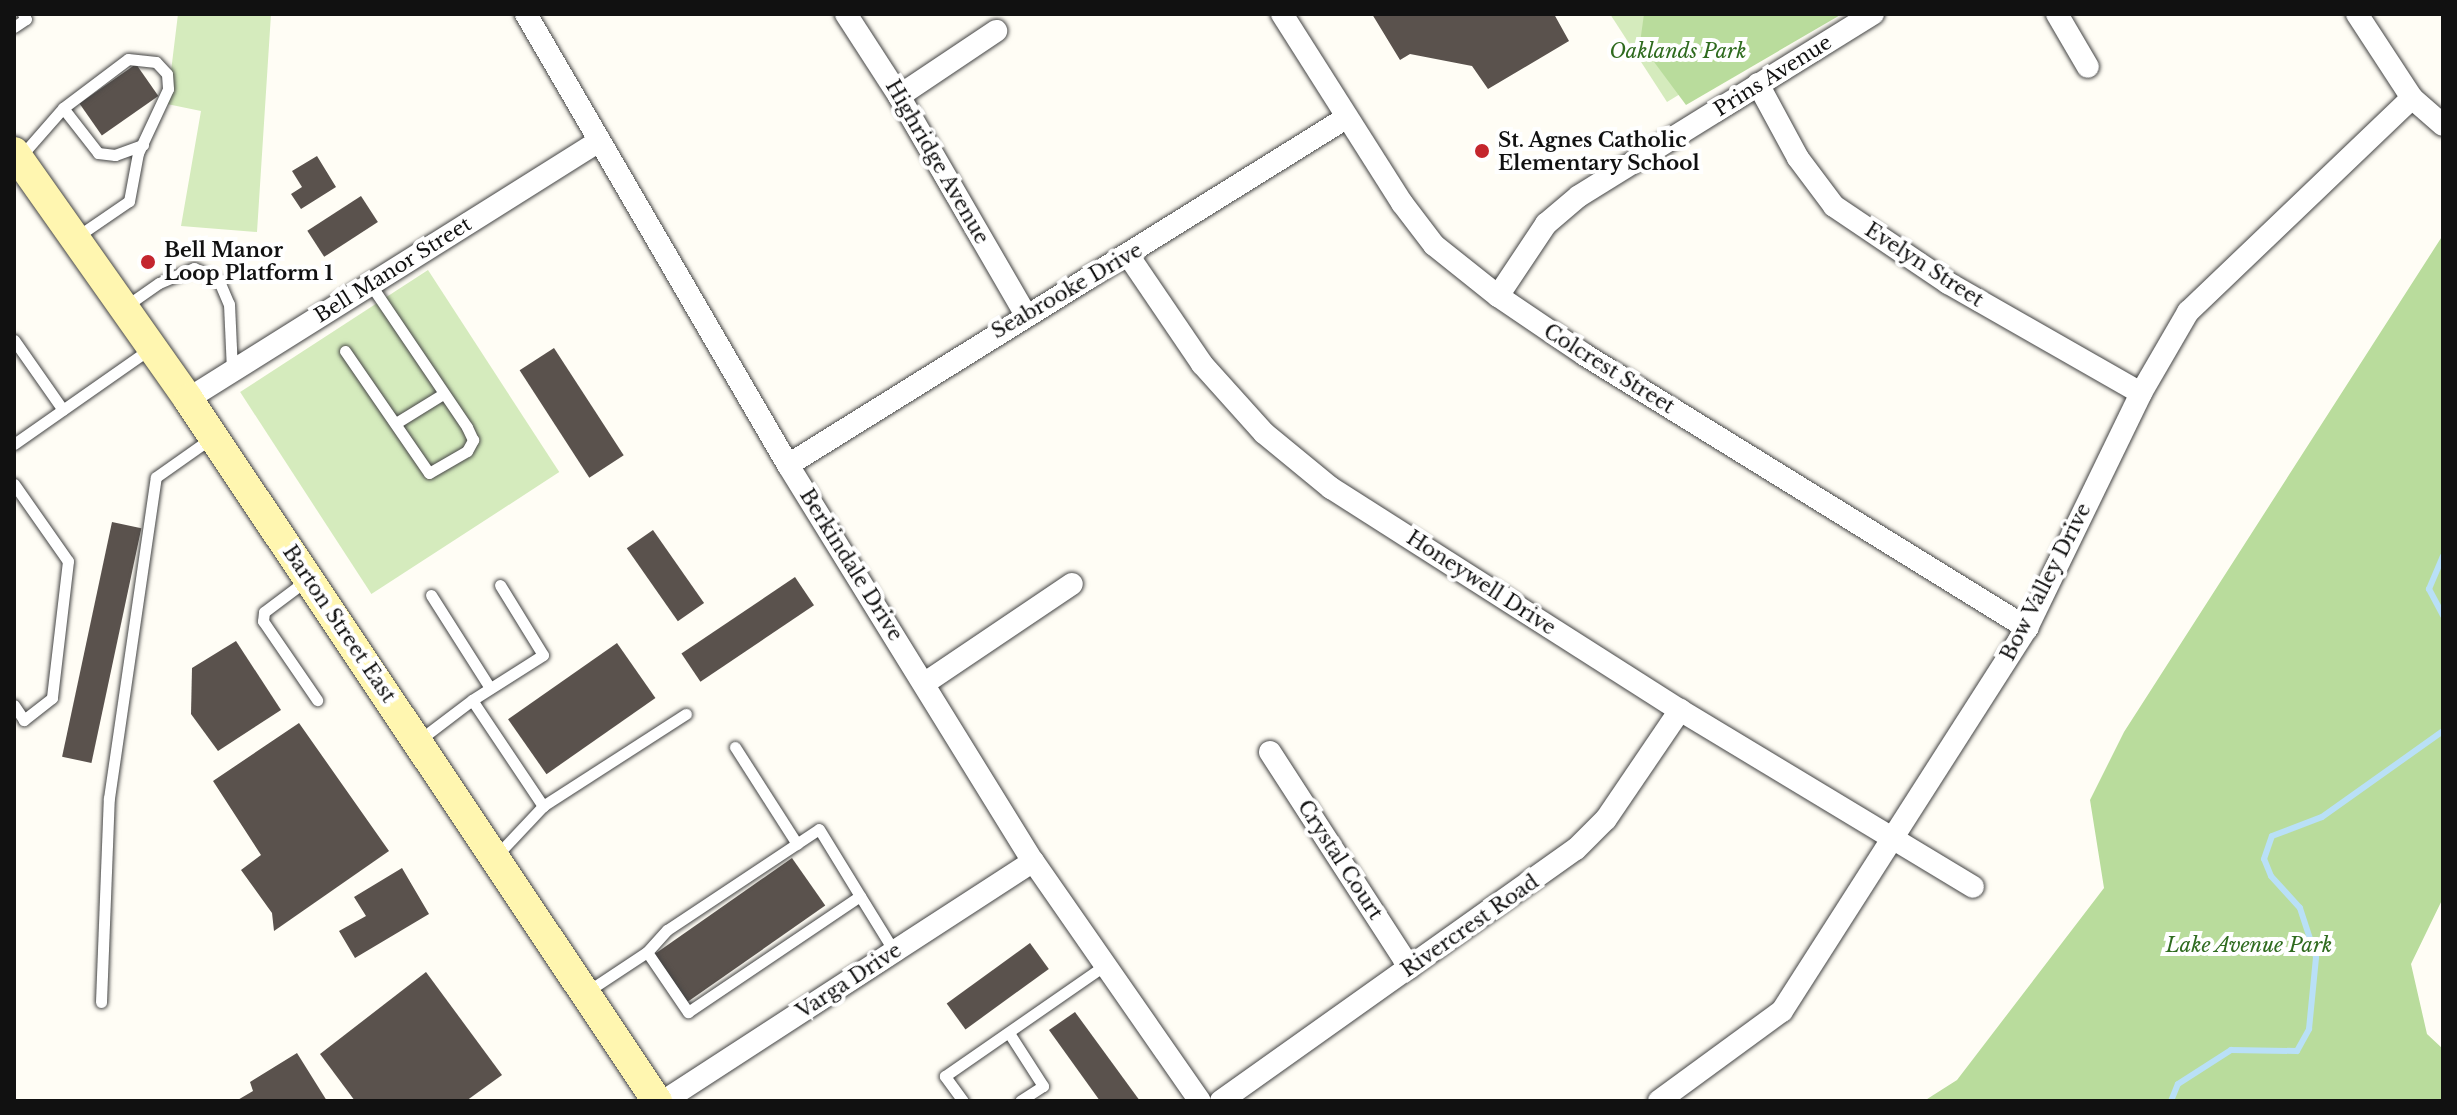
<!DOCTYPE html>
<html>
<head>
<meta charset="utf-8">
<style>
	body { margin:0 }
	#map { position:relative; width:2457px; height:1115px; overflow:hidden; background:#fffdf5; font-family:"Libre Baskerville",serif }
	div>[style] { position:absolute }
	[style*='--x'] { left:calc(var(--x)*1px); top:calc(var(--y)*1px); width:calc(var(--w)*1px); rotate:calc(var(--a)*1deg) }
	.green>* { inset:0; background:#d5ebbd; transform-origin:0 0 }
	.forest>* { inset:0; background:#b9dc9c }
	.stream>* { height:6px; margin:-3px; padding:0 3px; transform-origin:3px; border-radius:3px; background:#b9e0f7 }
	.building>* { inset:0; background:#5a524d; transform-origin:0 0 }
	.roads { filter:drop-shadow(0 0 2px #444) drop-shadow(0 0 2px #444) }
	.service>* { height:11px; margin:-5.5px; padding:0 5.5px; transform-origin:5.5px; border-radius:5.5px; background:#fff }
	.minor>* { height:22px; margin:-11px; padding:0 11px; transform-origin:11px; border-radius:11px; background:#fff }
	.secondary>* { height:30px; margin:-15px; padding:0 15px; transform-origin:15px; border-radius:15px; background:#fff6b0 }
	.dots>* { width:22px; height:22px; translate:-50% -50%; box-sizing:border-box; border:4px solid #fff; border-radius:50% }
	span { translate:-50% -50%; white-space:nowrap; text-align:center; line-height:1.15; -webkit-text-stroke:8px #fff; paint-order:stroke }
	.park-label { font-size:20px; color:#2f6b1f; font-style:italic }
	.street-label { font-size:20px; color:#111 }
	.poi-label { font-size:20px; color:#111; font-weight:700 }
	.left { translate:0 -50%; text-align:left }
	.frame { position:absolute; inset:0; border:16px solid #111; pointer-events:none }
</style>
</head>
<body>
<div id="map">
	<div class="green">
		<div style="clip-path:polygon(178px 14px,271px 14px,257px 232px,181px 226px,201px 111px,167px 104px)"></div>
		<div style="clip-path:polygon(1610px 14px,1811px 14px,1667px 102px)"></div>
		<div style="left:428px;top:270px;width:241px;height:224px;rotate:57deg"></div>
	</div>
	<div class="forest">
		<div style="clip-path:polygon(1644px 14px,1842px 14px,1686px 105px,1640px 43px)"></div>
		<div style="clip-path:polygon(2443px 235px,2443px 898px,2411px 964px,2427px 1034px,2443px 1049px,2443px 1101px,1924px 1101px,1957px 1080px,2104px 888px,2090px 800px,2124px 732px)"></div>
	</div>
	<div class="stream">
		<div style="--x:2443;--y:556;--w:36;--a:113"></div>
		<div style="--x:2429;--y:589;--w:30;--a:62"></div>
		<div style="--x:2171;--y:1101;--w:18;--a:-68"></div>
		<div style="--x:2178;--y:1084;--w:63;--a:-32.7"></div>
		<div style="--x:2231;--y:1050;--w:66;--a:0.9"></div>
		<div style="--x:2297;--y:1051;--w:25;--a:-61"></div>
		<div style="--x:2309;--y:1029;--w:72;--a:-84.4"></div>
		<div style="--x:2316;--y:957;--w:52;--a:-108.1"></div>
		<div style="--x:2300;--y:908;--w:43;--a:-132.2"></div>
		<div style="--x:2271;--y:876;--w:18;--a:-112"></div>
		<div style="--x:2264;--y:859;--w:24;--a:-71"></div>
		<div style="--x:2272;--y:836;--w:53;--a:-20.8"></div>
		<div style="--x:2322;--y:817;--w:148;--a:-35.4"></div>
	</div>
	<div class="building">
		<div style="clip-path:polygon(1372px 14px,1554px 14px,1569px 41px,1488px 89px,1472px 66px,1410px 54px,1400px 60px)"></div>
		<div style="left:136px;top:64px;width:39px;height:69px;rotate:55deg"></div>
		<div style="clip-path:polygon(317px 156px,336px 187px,301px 209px,291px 194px,302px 187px,292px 171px)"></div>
		<div style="left:361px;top:196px;width:31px;height:64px;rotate:57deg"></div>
		<div style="left:554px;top:348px;width:128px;height:41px;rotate:57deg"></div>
		<div style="left:112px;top:522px;width:30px;height:240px;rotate:12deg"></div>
		<div style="left:653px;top:530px;width:89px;height:32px;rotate:55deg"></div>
		<div style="left:795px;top:577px;width:34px;height:137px;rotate:56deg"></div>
		<div style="clip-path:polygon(236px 641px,281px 710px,218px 751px,191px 714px,192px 668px)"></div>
		<div style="left:617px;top:643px;width:67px;height:133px;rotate:55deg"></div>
		<div style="clip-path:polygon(299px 723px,389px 851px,274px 931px,272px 913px,241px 870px,261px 855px,213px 781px)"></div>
		<div style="left:792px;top:858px;width:58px;height:171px;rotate:55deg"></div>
		<div style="clip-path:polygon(402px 868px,429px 914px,355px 958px,339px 931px,366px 916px,354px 897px)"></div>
		<div style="left:1030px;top:943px;width:32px;height:103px;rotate:54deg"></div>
		<div style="clip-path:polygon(426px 972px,502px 1075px,466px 1101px,355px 1101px,320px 1054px)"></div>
		<div style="clip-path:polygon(1075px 1012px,1140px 1101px,1100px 1101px,1049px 1030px)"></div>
		<div style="clip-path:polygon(297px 1053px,327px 1101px,236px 1101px,253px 1091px,250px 1082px)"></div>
	</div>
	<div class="roads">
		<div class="service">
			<div style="--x:14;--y:27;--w:14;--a:-34"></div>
			<div style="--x:26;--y:19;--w:6;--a:-121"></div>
			<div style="--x:63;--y:108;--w:57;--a:52.1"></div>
			<div style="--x:98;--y:153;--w:17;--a:7"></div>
			<div style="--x:115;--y:155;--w:30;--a:-20"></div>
			<div style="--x:21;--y:156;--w:64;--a:-48.8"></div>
			<div style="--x:63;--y:108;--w:81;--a:-37"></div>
			<div style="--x:128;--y:59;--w:28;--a:6"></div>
			<div style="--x:156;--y:62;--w:16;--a:47"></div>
			<div style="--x:167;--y:74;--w:15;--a:86"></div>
			<div style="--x:168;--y:89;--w:71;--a:115.1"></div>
			<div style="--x:138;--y:153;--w:49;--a:100.6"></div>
			<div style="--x:129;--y:201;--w:65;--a:145.6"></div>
			<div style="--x:126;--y:306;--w:40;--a:-34.9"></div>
			<div style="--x:159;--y:283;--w:38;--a:-23"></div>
			<div style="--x:194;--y:268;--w:28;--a:27"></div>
			<div style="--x:219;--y:281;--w:25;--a:67"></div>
			<div style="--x:229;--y:304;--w:67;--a:87.4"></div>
			<div style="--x:14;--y:340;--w:85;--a:55"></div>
			<div style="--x:345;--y:351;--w:148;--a:55.5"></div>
			<div style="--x:429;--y:473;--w:44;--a:-30.1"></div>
			<div style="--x:467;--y:451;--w:13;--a:-61"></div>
			<div style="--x:473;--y:440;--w:14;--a:-115"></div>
			<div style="--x:467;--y:427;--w:171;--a:-124.1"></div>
			<div style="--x:396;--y:423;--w:55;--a:-31.7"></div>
			<div style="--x:14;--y:444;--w:167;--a:-35"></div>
			<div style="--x:14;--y:484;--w:94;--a:55"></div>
			<div style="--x:68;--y:561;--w:138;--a:96.7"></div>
			<div style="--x:52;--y:698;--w:36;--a:142"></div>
			<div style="--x:24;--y:720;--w:18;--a:-124"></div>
			<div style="--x:308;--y:579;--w:55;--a:143.1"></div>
			<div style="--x:264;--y:612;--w:9;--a:96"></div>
			<div style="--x:263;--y:621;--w:96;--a:55.6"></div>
			<div style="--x:500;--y:585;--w:82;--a:58.4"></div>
			<div style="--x:543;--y:655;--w:84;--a:147.6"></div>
			<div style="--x:472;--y:700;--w:128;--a:56.2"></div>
			<div style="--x:543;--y:806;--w:170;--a:-32.8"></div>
			<div style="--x:431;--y:595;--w:110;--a:57.6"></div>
			<div style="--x:418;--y:741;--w:68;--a:-37.2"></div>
			<div style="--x:735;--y:747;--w:115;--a:57.4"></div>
			<div style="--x:497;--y:855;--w:67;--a:-46.8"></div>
			<div style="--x:647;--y:952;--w:30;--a:-48"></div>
			<div style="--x:667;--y:930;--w:182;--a:-33.6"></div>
			<div style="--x:819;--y:829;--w:79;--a:58.5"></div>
			<div style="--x:585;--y:993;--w:74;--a:-33.5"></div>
			<div style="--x:647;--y:952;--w:73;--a:55.7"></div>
			<div style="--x:688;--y:1012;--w:207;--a:-34"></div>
			<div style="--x:860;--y:896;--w:65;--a:58.3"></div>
			<div style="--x:101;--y:1002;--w:204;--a:-87.8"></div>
			<div style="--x:109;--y:798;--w:324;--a:-81.7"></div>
			<div style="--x:156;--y:477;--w:70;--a:-35.1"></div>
			<div style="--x:1009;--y:1033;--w:63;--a:57.3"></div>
			<div style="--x:1043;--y:1086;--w:27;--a:147"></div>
			<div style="--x:963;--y:1101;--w:31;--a:-126"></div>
			<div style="--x:945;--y:1076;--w:197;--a:-34.7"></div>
		</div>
		<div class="minor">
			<div style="--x:526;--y:14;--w:522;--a:59.85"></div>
			<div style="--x:788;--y:465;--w:466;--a:58.3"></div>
			<div style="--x:1033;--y:861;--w:292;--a:55.2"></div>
			<div style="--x:846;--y:14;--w:98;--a:57.1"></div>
			<div style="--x:899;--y:96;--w:251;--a:59.9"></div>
			<div style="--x:1282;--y:14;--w:224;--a:57.6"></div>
			<div style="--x:1402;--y:203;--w:53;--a:52.7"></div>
			<div style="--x:1434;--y:245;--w:82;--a:38.6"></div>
			<div style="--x:1498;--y:296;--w:105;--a:34.1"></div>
			<div style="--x:1585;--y:355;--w:520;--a:31.7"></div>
			<div style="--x:2057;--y:14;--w:61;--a:59.7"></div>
			<div style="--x:2357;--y:14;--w:100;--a:56.8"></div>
			<div style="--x:1758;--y:84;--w:84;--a:61.6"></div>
			<div style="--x:1798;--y:158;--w:60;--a:53.1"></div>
			<div style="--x:1834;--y:206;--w:138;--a:34"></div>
			<div style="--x:1948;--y:283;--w:222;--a:29.7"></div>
			<div style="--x:899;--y:96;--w:117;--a:-33.8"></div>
			<div style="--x:1128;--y:255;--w:132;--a:55.8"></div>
			<div style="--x:1202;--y:364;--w:93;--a:48.1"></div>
			<div style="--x:1264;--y:433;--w:87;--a:39.4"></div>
			<div style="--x:1331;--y:488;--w:414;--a:32.5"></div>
			<div style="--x:1680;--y:710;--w:342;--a:31.1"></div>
			<div style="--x:1498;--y:296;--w:87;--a:-56.3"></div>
			<div style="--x:1546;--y:224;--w:43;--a:-40.3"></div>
			<div style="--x:1579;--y:196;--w:346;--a:-31.8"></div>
			<div style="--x:188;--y:399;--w:484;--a:-32.1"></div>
			<div style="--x:788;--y:465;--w:657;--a:-31.88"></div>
			<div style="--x:925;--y:683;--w:177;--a:-34"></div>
			<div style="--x:1270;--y:752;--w:257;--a:57.1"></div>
			<div style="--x:664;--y:1101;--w:440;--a:-33"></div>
			<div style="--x:1221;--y:1101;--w:435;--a:-35.4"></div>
			<div style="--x:1576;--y:849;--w:42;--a:-45"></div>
			<div style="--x:1606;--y:819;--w:132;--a:-55.8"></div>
			<div style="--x:1659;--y:1101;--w:152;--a:-36.2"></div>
			<div style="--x:1782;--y:1011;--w:455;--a:-57.4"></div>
			<div style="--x:2027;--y:628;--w:261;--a:-64.1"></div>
			<div style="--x:2141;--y:393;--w:94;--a:-59.9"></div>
			<div style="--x:2188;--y:312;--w:310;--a:-43.7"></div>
			<div style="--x:2412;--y:98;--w:41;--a:41.1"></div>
		</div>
		<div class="secondary">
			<div style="--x:14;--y:152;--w:302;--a:54.8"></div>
			<div style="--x:188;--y:399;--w:844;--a:56.25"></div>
		</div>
	</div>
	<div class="dots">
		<div style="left:1482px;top:151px;background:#c4262e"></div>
		<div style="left:148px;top:262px;background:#c4262e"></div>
	</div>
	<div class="park-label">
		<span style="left:1678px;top:51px">Oaklands Park</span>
		<span style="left:2249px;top:945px">Lake Avenue Park</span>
	</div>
	<div class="street-label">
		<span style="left:1773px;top:76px;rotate:-32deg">Prins Avenue</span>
		<span style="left:937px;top:162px;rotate:60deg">Highridge Avenue</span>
		<span style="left:1924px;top:265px;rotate:33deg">Evelyn Street</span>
		<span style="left:393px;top:270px;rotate:-32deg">Bell Manor Street</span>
		<span style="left:1067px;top:291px;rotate:-30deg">Seabrooke Drive</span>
		<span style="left:1609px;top:369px;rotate:32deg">Colcrest Street</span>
		<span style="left:851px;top:565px;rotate:58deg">Berkindale Drive</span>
		<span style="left:2046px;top:582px;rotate:-63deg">Bow Valley Drive</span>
		<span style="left:1481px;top:583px;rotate:33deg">Honeywell Drive</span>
		<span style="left:339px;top:624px;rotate:56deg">Barton Street East</span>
		<span style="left:1340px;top:860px;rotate:57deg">Crystal Court</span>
		<span style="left:1470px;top:926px;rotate:-35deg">Rivercrest Road</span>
		<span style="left:849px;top:981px;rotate:-33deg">Varga Drive</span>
	</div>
	<div class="poi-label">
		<span class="left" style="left:1498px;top:152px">St. Agnes Catholic<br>Elementary School</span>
		<span class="left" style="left:164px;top:262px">Bell Manor<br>Loop Platform 1</span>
	</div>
	<div class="frame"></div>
</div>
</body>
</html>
